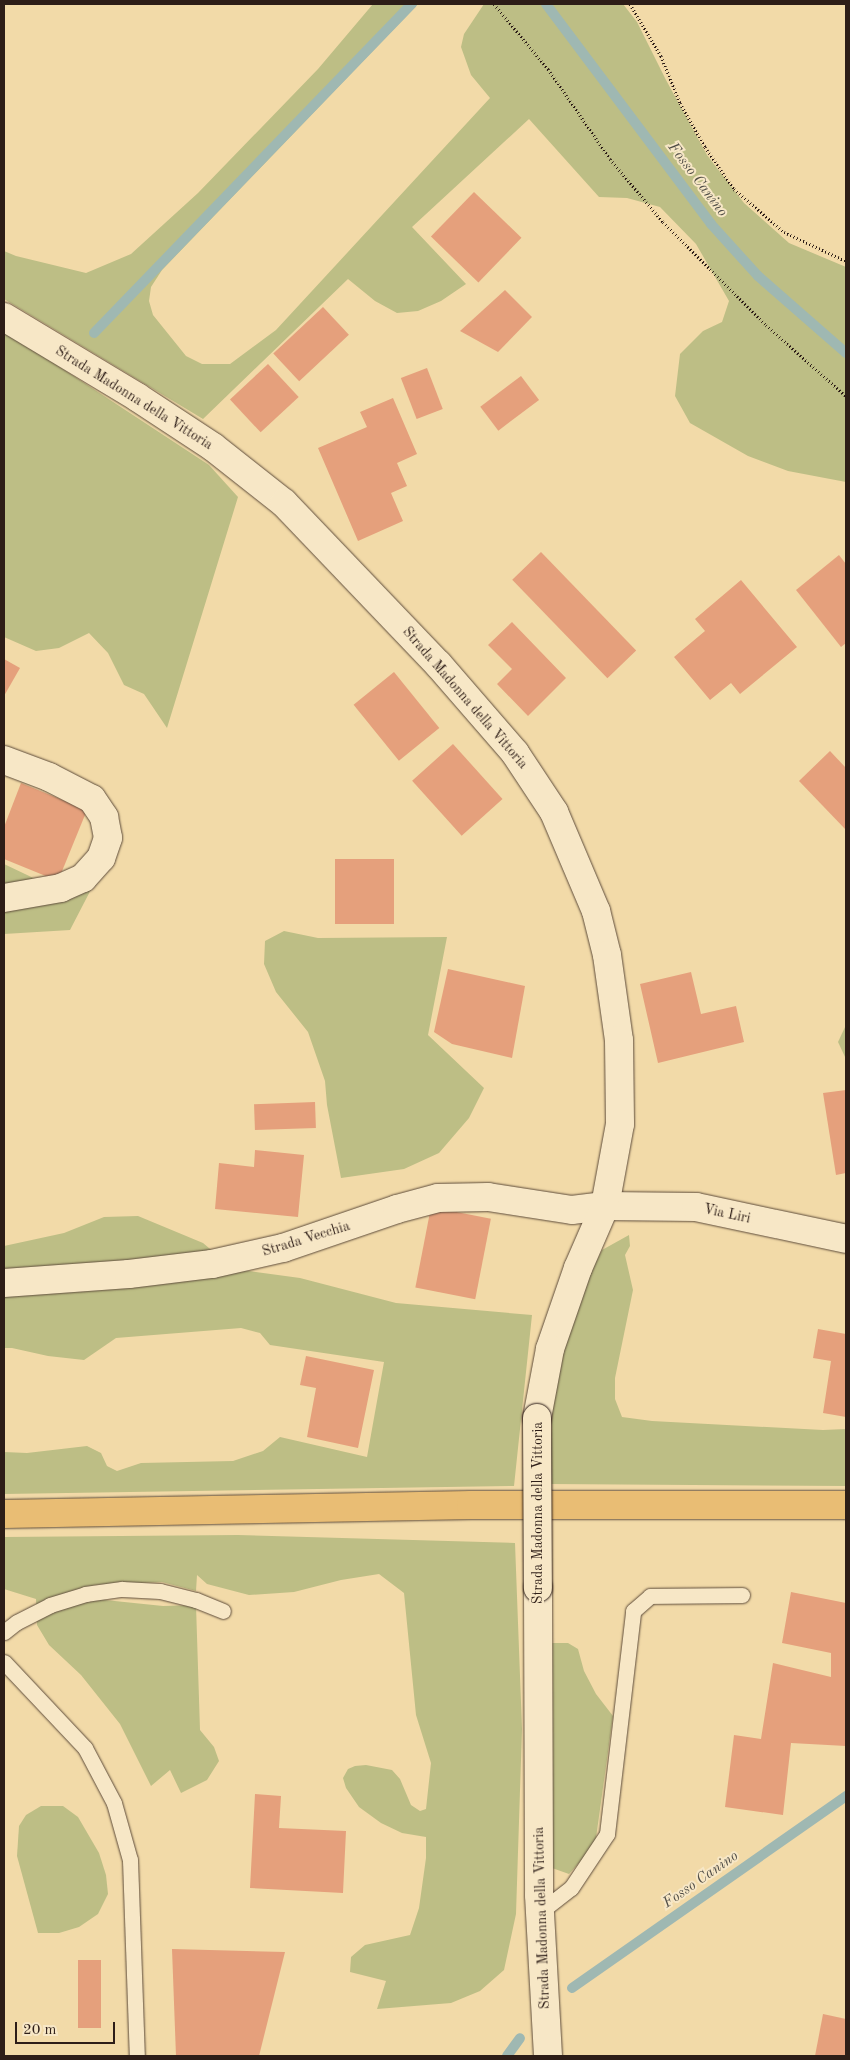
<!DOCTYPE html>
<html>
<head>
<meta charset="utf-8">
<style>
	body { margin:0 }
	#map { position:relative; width:850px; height:2060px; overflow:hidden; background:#f2daa8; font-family:"Old Standard TT",serif }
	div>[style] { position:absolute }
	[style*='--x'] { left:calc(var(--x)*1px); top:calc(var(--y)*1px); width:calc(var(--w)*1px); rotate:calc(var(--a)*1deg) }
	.green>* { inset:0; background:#bdbe85 }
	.stream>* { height:10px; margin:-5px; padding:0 5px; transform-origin:5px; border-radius:5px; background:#9fb8b2 }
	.building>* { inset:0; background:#e5a07c; transform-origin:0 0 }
	.path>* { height:3px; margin-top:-1.5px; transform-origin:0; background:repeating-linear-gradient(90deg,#2d1d17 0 1px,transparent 0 3.5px) }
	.roads { filter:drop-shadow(0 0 1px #5e4c3b) drop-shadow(0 0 1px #5e4c3b) }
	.lane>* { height:15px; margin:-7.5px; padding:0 7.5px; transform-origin:7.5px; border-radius:7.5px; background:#f7e7c6 }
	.street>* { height:28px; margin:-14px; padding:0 14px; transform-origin:14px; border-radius:14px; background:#f7e7c6 }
	.secondary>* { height:28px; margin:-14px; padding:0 14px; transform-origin:14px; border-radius:14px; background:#f7e7c6 }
	.highway>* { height:28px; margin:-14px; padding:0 14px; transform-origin:14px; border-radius:14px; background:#e9bd74 }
	.bridges { filter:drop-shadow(0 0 1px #2d1d17) drop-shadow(0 0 1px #2d1d17) }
	.secondary-bridge>* { height:28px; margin:-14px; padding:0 14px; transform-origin:14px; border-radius:14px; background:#f7e7c6 }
	span { translate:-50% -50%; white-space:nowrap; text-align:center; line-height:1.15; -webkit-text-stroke:4px #f7e7c6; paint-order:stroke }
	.street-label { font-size:14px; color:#2d1d17 }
	.water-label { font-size:15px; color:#4f4c46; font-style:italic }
	.frame { position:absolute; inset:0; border:5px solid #2d1d17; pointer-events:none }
	.scale { position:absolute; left:15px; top:2022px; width:100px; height:22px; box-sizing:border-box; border:2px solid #2d1d17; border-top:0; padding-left:6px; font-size:15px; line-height:18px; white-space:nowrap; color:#2d1d17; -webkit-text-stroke:4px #f7e7c6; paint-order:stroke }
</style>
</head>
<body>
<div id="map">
	<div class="green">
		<div style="clip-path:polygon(373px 4px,418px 4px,162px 270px,151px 287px,149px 301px,153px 315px,186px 356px,202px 364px,230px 364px,276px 330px,490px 98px,471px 75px,461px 47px,464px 34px,484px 4px,623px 4px,637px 22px,666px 80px,707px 155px,744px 203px,789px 243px,846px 267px,846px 482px,788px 471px,748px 456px,690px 423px,675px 396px,680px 354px,703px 331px,722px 322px,729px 301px,696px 244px,660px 207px,627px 198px,599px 197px,529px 119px,412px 227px,466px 284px,441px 301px,418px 311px,397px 313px,375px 301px,348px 279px,203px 419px,4px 299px,4px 251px,16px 256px,86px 273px,131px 254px,198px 193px,318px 69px)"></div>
		<div style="clip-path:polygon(4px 332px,28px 346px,209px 465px,238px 497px,167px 728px,144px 694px,124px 685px,108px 653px,89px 633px,59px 648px,36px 651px,4px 637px)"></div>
		<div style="clip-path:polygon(4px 864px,67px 894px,99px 874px,70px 930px,4px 934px)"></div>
		<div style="clip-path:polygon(284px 931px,318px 938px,447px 937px,428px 1035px,484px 1088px,469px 1118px,439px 1153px,404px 1169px,341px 1178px,327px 1105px,325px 1081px,308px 1032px,276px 992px,264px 964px,265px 941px)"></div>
		<div style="clip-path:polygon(846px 1025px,846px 1059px,838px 1042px)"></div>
		<div style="clip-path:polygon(138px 1216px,203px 1243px,234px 1269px,300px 1278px,396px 1303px,532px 1315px,514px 1486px,4px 1494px,4px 1452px,27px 1453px,87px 1446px,101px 1453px,107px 1466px,117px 1471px,141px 1463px,233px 1461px,263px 1451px,280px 1437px,367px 1457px,384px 1362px,270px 1345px,260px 1333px,241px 1328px,116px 1338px,84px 1360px,48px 1356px,12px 1348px,4px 1348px,4px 1246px,64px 1233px,104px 1217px)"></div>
		<div style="clip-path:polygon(629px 1235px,630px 1246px,625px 1255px,633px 1290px,615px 1378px,615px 1399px,622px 1417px,652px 1421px,823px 1430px,846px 1429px,846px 1486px,550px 1484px,553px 1392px,578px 1297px,602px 1250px)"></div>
		<div style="clip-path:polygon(238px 1535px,515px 1543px,522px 1729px,516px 1914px,504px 1970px,480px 1991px,451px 2003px,377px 2009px,386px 1981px,350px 1972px,351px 1957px,365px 1945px,410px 1935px,419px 1908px,426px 1858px,426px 1837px,402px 1833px,381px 1823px,359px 1807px,346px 1788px,343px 1778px,348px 1769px,355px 1766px,366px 1765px,392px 1770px,400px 1779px,411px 1805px,420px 1811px,426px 1809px,431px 1763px,416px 1715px,404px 1593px,379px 1574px,341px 1580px,294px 1592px,249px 1595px,207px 1584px,197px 1575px,196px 1591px,162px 1582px,93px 1585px,105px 1600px,163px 1606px,196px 1605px,200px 1730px,214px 1747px,219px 1761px,207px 1780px,181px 1793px,170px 1770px,151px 1786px,120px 1724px,81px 1675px,49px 1645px,37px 1625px,36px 1599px,4px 1589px,4px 1537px)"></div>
		<div style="clip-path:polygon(549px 1643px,568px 1643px,578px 1649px,584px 1671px,596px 1694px,613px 1716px,595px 1845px,569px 1874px,552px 1868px)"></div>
		<div style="clip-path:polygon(41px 1806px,63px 1806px,78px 1817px,99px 1853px,106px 1875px,108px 1894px,98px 1914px,79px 1927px,59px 1933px,38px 1933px,17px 1856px,19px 1826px,26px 1815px)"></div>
	</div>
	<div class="stream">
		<div style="--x:546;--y:4;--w:275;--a:53.1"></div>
		<div style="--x:711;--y:224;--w:70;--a:47.9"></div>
		<div style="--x:758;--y:276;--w:117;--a:41.2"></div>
		<div style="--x:94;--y:333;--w:458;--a:-46"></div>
		<div style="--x:572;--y:1988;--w:335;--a:-35"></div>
		<div style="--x:507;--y:2056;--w:22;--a:-54"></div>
	</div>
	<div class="building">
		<div style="left:474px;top:192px;width:66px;height:62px;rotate:44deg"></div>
		<div style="clip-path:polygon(505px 290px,532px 317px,498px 352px,460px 331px)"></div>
		<div style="left:323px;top:307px;width:38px;height:68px;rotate:47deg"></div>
		<div style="left:268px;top:364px;width:45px;height:52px;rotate:47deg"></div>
		<div style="left:427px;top:368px;width:44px;height:28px;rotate:69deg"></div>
		<div style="left:521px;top:376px;width:30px;height:51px;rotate:53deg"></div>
		<div style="clip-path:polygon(393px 398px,417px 454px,397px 463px,407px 486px,391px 493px,403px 521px,358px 541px,318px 448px,367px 427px,360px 412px)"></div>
		<div style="left:541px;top:552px;width:137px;height:40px;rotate:46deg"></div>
		<div style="clip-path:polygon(839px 555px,846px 564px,846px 643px,841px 647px,796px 590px)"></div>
		<div style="clip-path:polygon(741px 580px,797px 647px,740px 694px,731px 683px,710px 700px,674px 657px,705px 631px,695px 619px)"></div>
		<div style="clip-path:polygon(512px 622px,566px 678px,528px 716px,497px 684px,512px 669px,488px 645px)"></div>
		<div style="clip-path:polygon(4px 659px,20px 668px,4px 696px)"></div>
		<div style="left:394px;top:672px;width:72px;height:52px;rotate:51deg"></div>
		<div style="left:453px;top:744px;width:74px;height:55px;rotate:48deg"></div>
		<div style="clip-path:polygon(830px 751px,846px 768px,846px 830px,799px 781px)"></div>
		<div style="clip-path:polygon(21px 783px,87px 810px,58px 881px,4px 859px,4px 827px)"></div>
		<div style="left:335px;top:859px;width:59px;height:65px"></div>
		<div style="clip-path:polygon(448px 969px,525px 986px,512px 1058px,452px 1044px,434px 1032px)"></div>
		<div style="clip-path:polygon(691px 972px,701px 1014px,736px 1006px,744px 1042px,658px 1063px,640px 984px)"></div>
		<div style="clip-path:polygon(846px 1090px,846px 1173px,836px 1175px,823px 1093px)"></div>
		<div style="left:315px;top:1102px;width:26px;height:61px;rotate:88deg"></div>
		<div style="clip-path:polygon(255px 1150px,304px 1155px,298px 1217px,215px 1209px,219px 1163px,254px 1167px)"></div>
		<div style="left:431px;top:1207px;width:61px;height:82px;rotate:11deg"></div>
		<div style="clip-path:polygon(818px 1329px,846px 1334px,846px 1417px,823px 1413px,831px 1361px,813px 1358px)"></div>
		<div style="clip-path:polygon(306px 1356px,374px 1370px,358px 1448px,307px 1437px,316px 1388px,300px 1385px)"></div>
		<div style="clip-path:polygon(791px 1592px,846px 1603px,846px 1746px,791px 1743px,783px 1815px,725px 1807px,734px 1735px,761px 1739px,773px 1663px,831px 1677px,831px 1653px,782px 1643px)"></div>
		<div style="clip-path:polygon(255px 1794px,281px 1796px,279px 1828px,346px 1831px,343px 1893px,250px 1888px)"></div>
		<div style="clip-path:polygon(172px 1949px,285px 1952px,259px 2056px,176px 2056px)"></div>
		<div style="left:78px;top:1960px;width:23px;height:68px"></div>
		<div style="clip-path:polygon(823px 2014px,846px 2019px,846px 2056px,815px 2056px)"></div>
	</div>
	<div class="path">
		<div style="--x:494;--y:4;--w:85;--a:50.3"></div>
		<div style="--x:548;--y:69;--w:109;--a:55.4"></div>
		<div style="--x:610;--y:159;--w:82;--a:49.9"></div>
		<div style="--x:663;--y:222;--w:146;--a:45"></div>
		<div style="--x:766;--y:325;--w:107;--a:41.6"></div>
		<div style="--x:630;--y:4;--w:61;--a:59.2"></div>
		<div style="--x:661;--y:56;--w:51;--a:68"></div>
		<div style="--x:680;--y:103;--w:51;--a:60.4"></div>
		<div style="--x:705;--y:147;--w:51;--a:55.4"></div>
		<div style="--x:734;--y:189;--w:66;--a:40.7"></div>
		<div style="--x:784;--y:232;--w:68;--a:25.1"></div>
	</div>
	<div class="roads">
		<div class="lane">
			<div style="--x:4;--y:1632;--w:16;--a:-38"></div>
			<div style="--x:17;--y:1622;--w:37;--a:-27"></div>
			<div style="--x:50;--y:1605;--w:37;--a:-17"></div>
			<div style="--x:85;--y:1594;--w:37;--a:-8"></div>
			<div style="--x:122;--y:1589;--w:38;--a:3"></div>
			<div style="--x:160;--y:1591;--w:37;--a:14"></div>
			<div style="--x:196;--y:1600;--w:29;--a:22"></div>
			<div style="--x:4;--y:1662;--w:118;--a:46.7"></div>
			<div style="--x:85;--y:1748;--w:62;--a:62.2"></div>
			<div style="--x:114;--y:1803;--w:59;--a:74.3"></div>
			<div style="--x:130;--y:1860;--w:196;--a:88"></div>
			<div style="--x:540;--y:1912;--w:39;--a:-38"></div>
			<div style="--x:571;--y:1888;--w:65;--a:-56.3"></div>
			<div style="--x:607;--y:1834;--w:225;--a:-83.3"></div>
			<div style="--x:633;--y:1611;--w:23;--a:-41"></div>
			<div style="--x:650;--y:1596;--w:92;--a:-0.6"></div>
		</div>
		<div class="street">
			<div style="--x:4;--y:760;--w:48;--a:20.7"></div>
			<div style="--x:49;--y:777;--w:48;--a:27.1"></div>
			<div style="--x:92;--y:799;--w:22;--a:56"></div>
			<div style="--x:104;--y:817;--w:21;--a:79"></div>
			<div style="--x:108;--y:838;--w:21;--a:109"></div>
			<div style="--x:101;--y:858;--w:27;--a:132"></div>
			<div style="--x:83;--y:878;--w:24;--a:156"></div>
			<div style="--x:61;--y:888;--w:58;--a:170"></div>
			<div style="--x:4;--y:1283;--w:125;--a:-4.1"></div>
			<div style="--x:129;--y:1274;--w:84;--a:-6.9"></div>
			<div style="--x:212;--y:1264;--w:73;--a:-12.7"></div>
			<div style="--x:283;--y:1248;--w:120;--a:-18.9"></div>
			<div style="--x:397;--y:1209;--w:42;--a:-15"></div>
			<div style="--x:438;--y:1198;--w:50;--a:-1.1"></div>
			<div style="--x:488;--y:1197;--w:85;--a:8.8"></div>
			<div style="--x:572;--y:1210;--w:33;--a:-7"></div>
			<div style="--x:605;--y:1206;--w:91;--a:0.6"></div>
			<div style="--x:696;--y:1207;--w:153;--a:12"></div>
		</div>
		<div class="secondary">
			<div style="--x:4;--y:317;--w:155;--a:31"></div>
			<div style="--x:137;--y:397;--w:91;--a:33.3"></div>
			<div style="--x:213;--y:447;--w:90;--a:38.3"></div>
			<div style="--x:284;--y:503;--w:223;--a:46.3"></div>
			<div style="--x:438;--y:664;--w:118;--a:49.1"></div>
			<div style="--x:515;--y:753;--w:71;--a:56.5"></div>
			<div style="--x:554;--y:812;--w:108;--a:67"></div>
			<div style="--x:596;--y:911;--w:45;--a:76"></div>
			<div style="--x:607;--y:955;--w:86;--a:82"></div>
			<div style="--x:619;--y:1040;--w:84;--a:89.3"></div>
			<div style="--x:620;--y:1124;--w:83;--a:100.4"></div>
			<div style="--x:605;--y:1206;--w:68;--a:113.5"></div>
			<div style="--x:578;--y:1268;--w:86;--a:109.1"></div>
			<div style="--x:550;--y:1349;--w:70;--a:100.7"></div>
			<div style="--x:538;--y:1588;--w:307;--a:89.8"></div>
			<div style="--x:539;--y:1895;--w:161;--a:86.8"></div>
		</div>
		<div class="highway">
			<div style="--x:4;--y:1514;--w:467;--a:-1.1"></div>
			<div style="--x:471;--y:1505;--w:375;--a:0"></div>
		</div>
	</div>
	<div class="bridges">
		<div class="secondary-bridge">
			<div style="--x:537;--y:1418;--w:170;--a:89.7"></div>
		</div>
	</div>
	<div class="street-label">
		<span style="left:134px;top:398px;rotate:32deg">Strada Madonna della Vittoria</span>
		<span style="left:465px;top:698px;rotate:49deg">Strada Madonna della Vittoria</span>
		<span style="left:727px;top:1214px;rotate:12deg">Via Liri</span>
		<span style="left:306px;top:1239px;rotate:-17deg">Strada Vecchia</span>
		<span style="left:538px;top:1513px;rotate:-90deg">Strada Madonna della Vittoria</span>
		<span style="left:542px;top:1918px;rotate:-92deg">Strada Madonna della Vittoria</span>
	</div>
	<div class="water-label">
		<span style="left:697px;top:180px;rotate:53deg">Fosso Canino</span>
		<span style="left:701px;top:1880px;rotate:-35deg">Fosso Canino</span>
	</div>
	<div class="frame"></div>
	<div class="scale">20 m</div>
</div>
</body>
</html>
